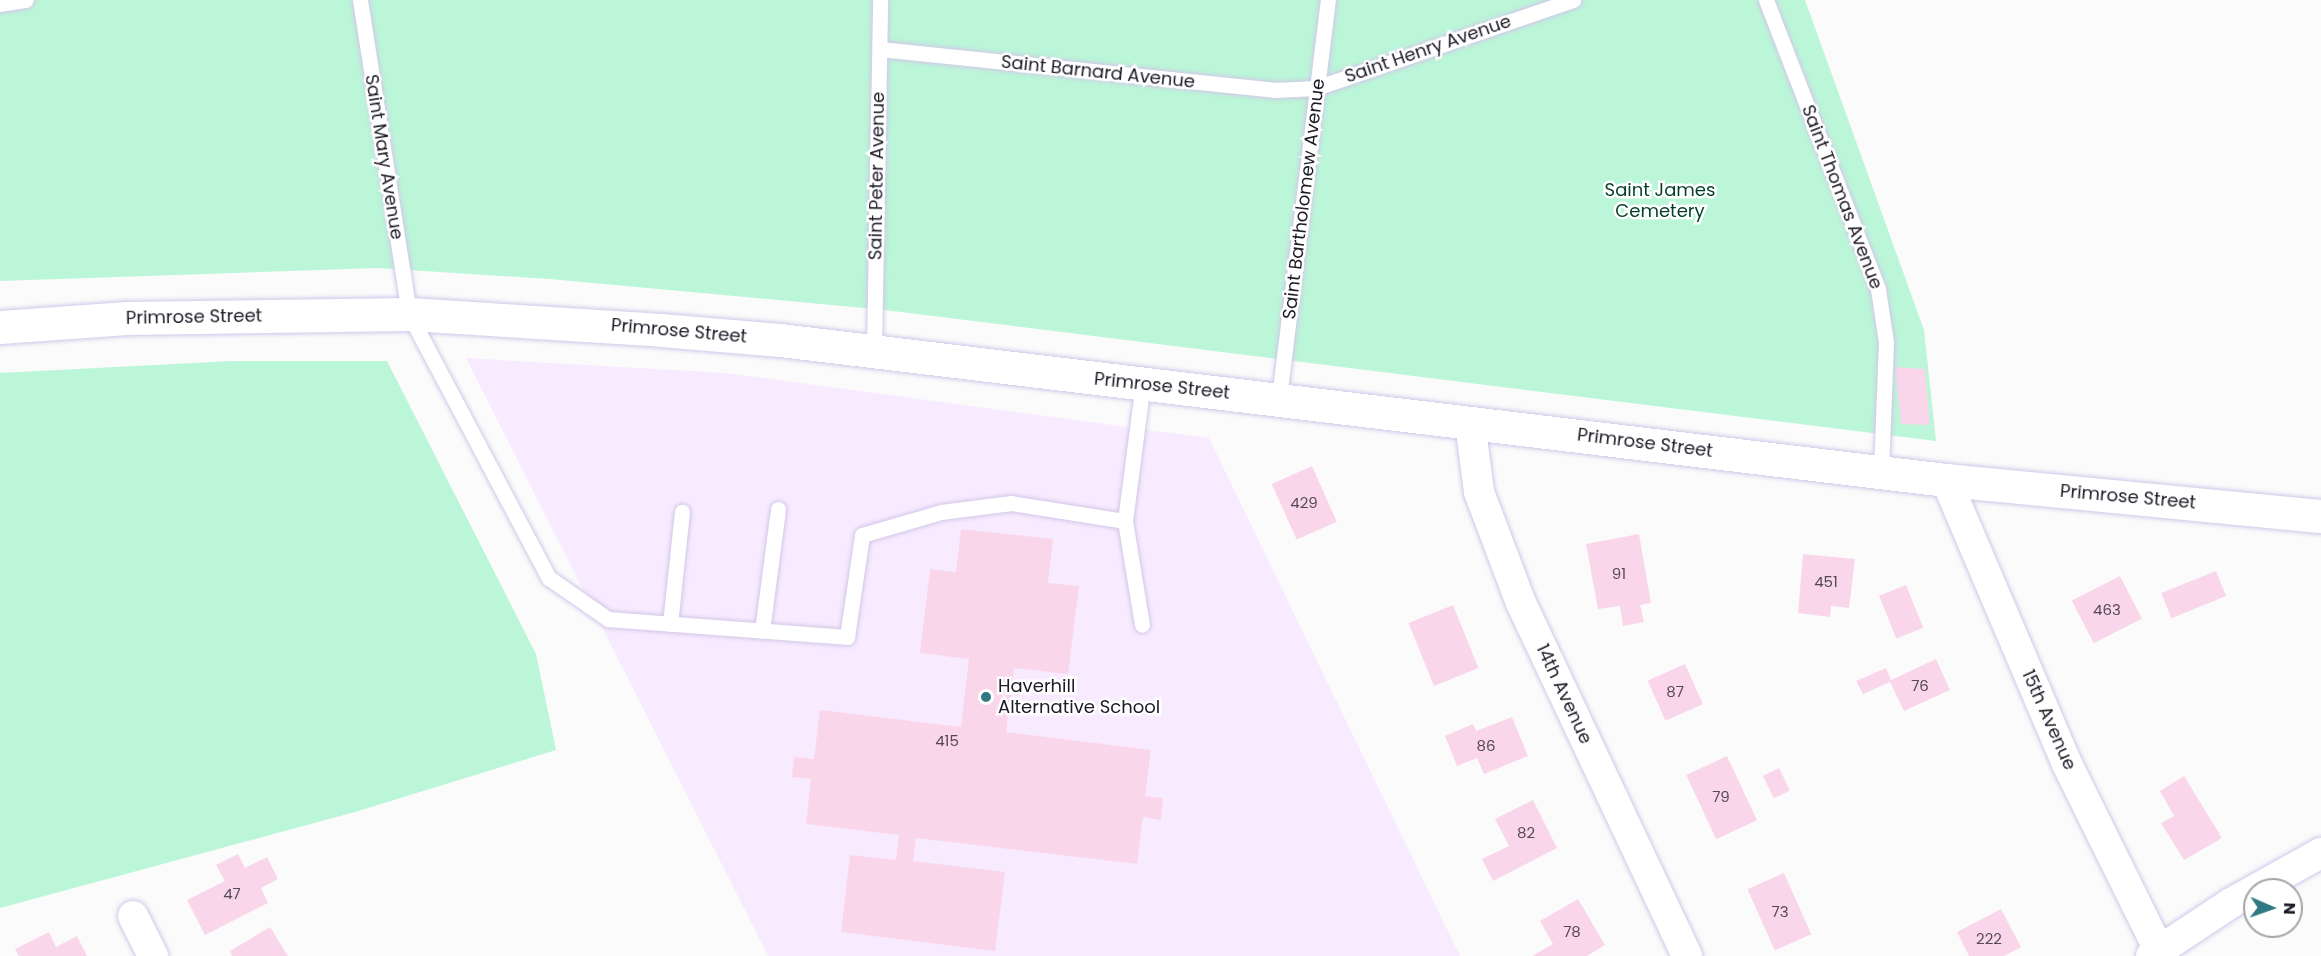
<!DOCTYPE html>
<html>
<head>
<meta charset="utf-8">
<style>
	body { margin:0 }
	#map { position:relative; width:2321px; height:956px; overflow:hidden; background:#fbfbfb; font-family:Poppins,sans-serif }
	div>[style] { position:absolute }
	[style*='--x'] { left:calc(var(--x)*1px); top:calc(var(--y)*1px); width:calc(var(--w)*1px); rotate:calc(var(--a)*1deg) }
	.education>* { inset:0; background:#f9ebff }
	.green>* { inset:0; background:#bbf6d8 }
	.building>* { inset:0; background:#fad6eb; transform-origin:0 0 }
	.roads { filter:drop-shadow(0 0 2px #d2c7e9) drop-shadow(0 0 2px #d2c7e9) }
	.lane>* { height:15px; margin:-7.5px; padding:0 7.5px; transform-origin:7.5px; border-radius:7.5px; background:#fff }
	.street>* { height:30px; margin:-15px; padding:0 15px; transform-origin:15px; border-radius:15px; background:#fff }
	.secondary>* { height:33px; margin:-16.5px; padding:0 16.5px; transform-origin:16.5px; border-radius:16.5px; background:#fff }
	.dots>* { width:16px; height:16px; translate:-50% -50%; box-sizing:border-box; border:3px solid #fff; border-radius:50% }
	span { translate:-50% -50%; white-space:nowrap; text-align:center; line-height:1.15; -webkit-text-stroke:5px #fff; paint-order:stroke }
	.number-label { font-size:15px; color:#554957 }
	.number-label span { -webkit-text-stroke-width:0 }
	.street-label { font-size:18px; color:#1e1a26 }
	.park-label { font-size:18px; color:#033e28 }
	.poi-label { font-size:18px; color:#1e1a26 }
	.left { translate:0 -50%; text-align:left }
	.north { position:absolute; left:2243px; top:878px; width:60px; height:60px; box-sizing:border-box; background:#fff; border:2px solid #a5a3a8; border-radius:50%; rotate:92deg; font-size:16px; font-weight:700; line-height:24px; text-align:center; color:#1e1a26 }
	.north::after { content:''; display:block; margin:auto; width:21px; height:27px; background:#307882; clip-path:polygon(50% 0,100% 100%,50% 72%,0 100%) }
</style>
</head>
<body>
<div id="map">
	<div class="education">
		<div style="clip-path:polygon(466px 358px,726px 373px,1209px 438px,1460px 956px,768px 956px)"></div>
	</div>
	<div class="green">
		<div style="clip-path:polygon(0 0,1805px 0,1924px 330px,1936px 441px,885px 310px,550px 279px,377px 268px,0 281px)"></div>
		<div style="clip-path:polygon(232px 361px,387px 361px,536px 654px,556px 750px,355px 812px,0 908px,0 373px)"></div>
	</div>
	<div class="building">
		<div style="clip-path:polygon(1895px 367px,1925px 369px,1930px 425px,1901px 424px)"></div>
		<div style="left:1312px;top:466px;width:61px;height:44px;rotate:66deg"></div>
		<div style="clip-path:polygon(961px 529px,1053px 539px,1048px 583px,1079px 586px,1068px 674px,1014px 668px,1006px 732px,1151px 750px,1145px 796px,1163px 798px,1161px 820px,1143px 817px,1137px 864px,916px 838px,913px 861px,1005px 872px,995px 951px,841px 932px,850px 855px,896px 860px,899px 835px,806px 824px,811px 779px,792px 777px,794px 757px,814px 759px,820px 710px,961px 727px,969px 659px,920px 653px,930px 569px,956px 572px)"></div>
		<div style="clip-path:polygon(1639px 534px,1651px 603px,1640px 605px,1644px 622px,1623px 626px,1620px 606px,1598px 609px,1586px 544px)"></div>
		<div style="clip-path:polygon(1803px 554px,1855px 559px,1849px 608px,1831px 606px,1830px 617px,1798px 613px)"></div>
		<div style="left:2216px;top:571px;width:27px;height:59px;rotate:68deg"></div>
		<div style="left:2120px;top:576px;width:48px;height:54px;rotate:63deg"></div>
		<div style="left:1906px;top:585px;width:46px;height:29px;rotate:68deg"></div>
		<div style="left:1453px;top:605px;width:68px;height:48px;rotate:68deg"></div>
		<div style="clip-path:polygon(1936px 659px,1950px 690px,1904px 711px,1890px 682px,1863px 694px,1856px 681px,1886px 668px,1891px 680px)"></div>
		<div style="left:1685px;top:664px;width:44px;height:41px;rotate:66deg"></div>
		<div style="clip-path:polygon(1512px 717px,1528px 756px,1484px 774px,1477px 758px,1457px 766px,1445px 736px,1473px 724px,1476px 731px)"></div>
		<div style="left:1727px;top:756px;width:71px;height:45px;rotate:65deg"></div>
		<div style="left:1779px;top:768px;width:25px;height:18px;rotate:64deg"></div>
		<div style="clip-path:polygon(2184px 776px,2222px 838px,2184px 860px,2161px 823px,2174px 816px,2160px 791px)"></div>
		<div style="clip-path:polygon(1533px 800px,1557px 848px,1493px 881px,1482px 859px,1509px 846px,1495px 819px)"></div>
		<div style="clip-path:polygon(238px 854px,245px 868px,267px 857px,278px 879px,261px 888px,268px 903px,205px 935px,187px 900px,225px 881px,216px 865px)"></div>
		<div style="left:1784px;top:873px;width:67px;height:40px;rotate:66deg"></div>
		<div style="clip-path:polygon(1578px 899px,1605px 945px,1587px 956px,1532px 956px,1553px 944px,1540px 921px)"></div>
		<div style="clip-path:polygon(2001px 909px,2021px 947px,2004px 956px,1969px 956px,1957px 932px)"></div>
		<div style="clip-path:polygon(270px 927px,288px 956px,232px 956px,230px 951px)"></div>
		<div style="clip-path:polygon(49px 932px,56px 947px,77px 936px,87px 956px,19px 956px,15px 949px)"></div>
	</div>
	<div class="roads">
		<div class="lane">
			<div style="--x:360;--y:0;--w:318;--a:81.1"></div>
			<div style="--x:409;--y:314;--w:299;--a:62.1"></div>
			<div style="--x:549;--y:578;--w:72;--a:34.8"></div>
			<div style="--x:608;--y:619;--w:240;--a:4.3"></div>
			<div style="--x:847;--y:637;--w:103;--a:-81.6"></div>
			<div style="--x:862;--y:535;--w:82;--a:-16.2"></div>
			<div style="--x:941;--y:512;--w:71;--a:-7.3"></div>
			<div style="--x:1011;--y:503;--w:115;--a:9"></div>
			<div style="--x:1125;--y:521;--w:139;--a:-82.6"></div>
			<div style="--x:1766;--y:0;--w:310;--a:68.8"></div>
			<div style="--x:1878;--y:289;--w:54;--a:81.4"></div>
			<div style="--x:1886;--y:342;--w:131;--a:92.2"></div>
			<div style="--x:0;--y:4;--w:26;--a:-9"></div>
			<div style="--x:880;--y:49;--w:396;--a:5.9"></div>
			<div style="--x:1274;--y:90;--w:42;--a:-2.7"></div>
			<div style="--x:1316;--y:88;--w:272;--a:-18.9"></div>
			<div style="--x:874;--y:351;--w:351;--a:-89"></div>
			<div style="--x:1279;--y:398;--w:401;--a:-83"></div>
			<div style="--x:1125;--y:521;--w:105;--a:80.7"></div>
			<div style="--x:670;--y:624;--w:113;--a:-83.9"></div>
			<div style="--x:762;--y:631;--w:123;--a:-82.5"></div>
		</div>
		<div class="street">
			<div style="--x:1470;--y:422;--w:71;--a:82.7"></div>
			<div style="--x:1479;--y:492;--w:119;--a:69.3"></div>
			<div style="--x:1521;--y:603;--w:390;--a:64.8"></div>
			<div style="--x:1946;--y:480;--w:306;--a:66.9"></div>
			<div style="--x:2066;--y:762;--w:216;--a:63.7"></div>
			<div style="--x:133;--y:916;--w:45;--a:63.4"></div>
			<div style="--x:2151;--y:956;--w:96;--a:-33.5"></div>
			<div style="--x:2231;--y:903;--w:103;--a:-29.1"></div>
		</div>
		<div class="secondary">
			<div style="--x:0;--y:327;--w:127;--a:-4.1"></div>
			<div style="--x:127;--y:318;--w:282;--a:-0.8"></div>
			<div style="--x:409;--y:314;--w:253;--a:3.6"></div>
			<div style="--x:661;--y:330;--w:119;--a:4.8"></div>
			<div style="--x:780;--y:340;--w:1174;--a:6.85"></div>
			<div style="--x:1946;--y:480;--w:377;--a:5.5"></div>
		</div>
	</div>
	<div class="dots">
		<div style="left:986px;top:697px;background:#307882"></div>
	</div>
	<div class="number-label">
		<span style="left:1304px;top:503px">429</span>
		<span style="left:1619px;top:574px">91</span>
		<span style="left:1826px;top:582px">451</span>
		<span style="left:2107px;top:610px">463</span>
		<span style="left:1920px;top:686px">76</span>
		<span style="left:1675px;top:692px">87</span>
		<span style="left:947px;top:741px">415</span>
		<span style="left:1486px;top:746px">86</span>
		<span style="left:1721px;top:797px">79</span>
		<span style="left:1526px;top:833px">82</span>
		<span style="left:232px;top:894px">47</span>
		<span style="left:1780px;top:912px">73</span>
		<span style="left:1572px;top:932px">78</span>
		<span style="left:1989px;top:939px">222</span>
	</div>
	<div class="street-label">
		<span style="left:1428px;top:49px;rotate:-19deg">Saint Henry Avenue</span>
		<span style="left:1098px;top:72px;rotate:6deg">Saint Barnard Avenue</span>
		<span style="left:384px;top:157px;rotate:81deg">Saint Mary Avenue</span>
		<span style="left:877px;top:176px;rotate:-89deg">Saint Peter Avenue</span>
		<span style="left:1842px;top:197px;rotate:69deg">Saint Thomas Avenue</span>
		<span style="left:1304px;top:199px;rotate:-83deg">Saint Bartholomew Avenue</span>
		<span style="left:194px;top:317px;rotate:-1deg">Primrose Street</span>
		<span style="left:679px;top:331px;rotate:5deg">Primrose Street</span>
		<span style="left:1162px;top:386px;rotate:6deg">Primrose Street</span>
		<span style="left:1645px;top:443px;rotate:7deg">Primrose Street</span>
		<span style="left:2128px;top:497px;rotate:5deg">Primrose Street</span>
		<span style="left:1564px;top:694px;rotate:65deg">14th Avenue</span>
		<span style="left:2049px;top:720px;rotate:66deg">15th Avenue</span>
	</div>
	<div class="park-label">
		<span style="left:1660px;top:201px">Saint James<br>Cemetery</span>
	</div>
	<div class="poi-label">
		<span class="left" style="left:998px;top:697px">Haverhill<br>Alternative School</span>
	</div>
	<div class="north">N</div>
</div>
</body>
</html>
